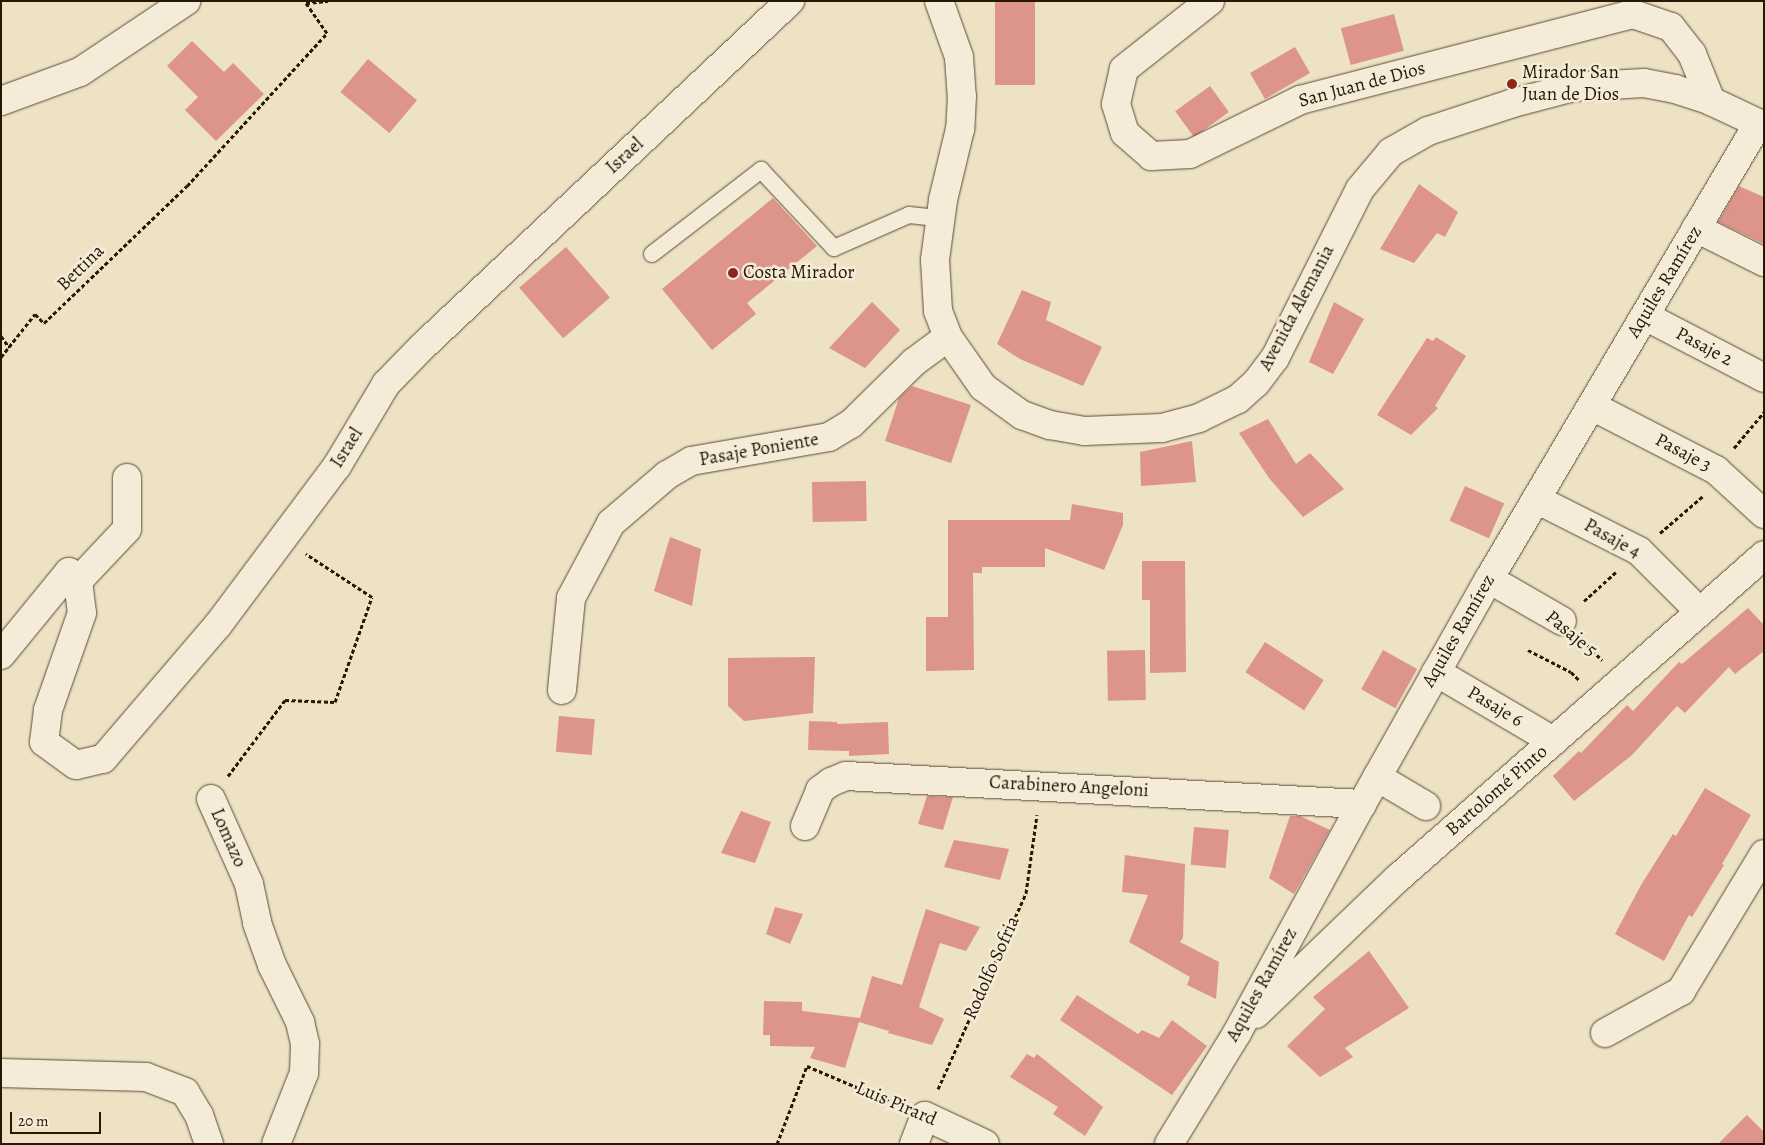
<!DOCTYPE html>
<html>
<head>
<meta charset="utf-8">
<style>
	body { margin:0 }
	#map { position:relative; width:1765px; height:1145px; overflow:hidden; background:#eee2c4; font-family:Alegreya,serif }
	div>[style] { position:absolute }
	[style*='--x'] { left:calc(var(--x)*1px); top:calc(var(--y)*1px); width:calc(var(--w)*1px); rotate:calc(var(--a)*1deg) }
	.building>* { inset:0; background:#dc948b; transform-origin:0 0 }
	.path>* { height:3px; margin-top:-1.5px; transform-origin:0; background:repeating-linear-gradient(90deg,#281703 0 4px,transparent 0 6.5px) }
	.roads { filter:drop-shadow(0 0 1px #5a4a33) drop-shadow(0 0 1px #5a4a33) }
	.lane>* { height:16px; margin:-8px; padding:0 8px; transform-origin:8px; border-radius:8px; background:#f4ecd9 }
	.street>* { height:28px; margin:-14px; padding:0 14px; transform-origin:14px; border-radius:14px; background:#f4ecd9 }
	.secondary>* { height:28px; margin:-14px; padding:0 14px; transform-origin:14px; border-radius:14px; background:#f4ecd9 }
	.dots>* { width:14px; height:14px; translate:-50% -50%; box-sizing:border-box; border:2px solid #f4ecd9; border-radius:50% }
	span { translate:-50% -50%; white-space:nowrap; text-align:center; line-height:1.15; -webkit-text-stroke:5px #f4ecd9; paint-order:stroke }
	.poi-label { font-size:19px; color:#281703 }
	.left { translate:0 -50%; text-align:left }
	.street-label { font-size:19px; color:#281703 }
	.frame { position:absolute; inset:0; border:2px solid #281703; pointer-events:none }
	.scale { position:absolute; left:10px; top:1112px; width:91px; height:22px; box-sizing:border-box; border:2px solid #281703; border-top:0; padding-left:6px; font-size:15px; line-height:18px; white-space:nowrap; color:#281703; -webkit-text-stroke:4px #f4ecd9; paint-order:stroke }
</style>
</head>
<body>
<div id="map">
	<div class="building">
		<div style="left:995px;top:1px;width:40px;height:84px"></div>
		<div style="left:1394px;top:14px;width:38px;height:55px;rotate:75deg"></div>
		<div style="clip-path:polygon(192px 41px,224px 72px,233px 63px,264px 94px,216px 141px,185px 110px,198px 97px,167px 66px)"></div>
		<div style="left:1295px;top:47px;width:30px;height:52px;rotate:60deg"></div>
		<div style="left:368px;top:59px;width:64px;height:43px;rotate:40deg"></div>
		<div style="left:1210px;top:86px;width:32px;height:43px;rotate:54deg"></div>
		<div style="clip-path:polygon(1419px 184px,1458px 212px,1445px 237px,1437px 233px,1414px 263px,1380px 249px)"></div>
		<div style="clip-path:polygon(1739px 186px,1764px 197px,1764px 244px,1718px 222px)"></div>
		<div style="clip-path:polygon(773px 198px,817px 246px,747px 303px,756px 314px,712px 350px,662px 289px)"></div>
		<div style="left:566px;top:247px;width:67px;height:62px;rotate:49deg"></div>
		<div style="clip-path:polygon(1022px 290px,1051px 302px,1046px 320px,1102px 347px,1083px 386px,1020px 359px,997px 344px)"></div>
		<div style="clip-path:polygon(872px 302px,900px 330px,865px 368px,829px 348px)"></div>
		<div style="clip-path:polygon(1334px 302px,1364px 319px,1333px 374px,1309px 362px)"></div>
		<div style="clip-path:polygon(1436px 337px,1466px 356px,1435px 406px,1438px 408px,1411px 435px,1377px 415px,1427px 338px,1433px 341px)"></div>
		<div style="clip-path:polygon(912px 386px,971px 405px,951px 463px,885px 441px,899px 398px)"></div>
		<div style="clip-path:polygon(1268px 419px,1296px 464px,1310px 453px,1344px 489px,1303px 517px,1269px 478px,1239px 433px)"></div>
		<div style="clip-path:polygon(1192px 441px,1196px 482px,1141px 486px,1140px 452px)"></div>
		<div style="left:866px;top:481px;width:40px;height:54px;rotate:89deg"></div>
		<div style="left:1465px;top:486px;width:43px;height:38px;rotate:24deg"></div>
		<div style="clip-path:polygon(1072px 504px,1123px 513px,1123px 525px,1104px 570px,1045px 548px,1045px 567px,982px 567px,982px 573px,973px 573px,974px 670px,926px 671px,926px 617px,948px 617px,948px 520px,1070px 520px)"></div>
		<div style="clip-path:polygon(670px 537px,701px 549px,692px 606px,654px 591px)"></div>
		<div style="clip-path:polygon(1142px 561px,1185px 561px,1186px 672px,1150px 673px,1150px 600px,1142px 600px)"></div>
		<div style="clip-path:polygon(1748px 608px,1764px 625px,1764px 651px,1735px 674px,1729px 667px,1685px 713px,1677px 706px,1632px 755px,1574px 801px,1553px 776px,1579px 751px,1581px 753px,1627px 705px,1633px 711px,1679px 662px,1682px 664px)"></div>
		<div style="left:1265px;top:642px;width:70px;height:36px;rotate:33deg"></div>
		<div style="left:1145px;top:650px;width:50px;height:38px;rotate:89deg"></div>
		<div style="left:1383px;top:650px;width:39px;height:45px;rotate:29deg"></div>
		<div style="clip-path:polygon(815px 657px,813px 713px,744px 721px,728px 706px,728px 658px)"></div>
		<div style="left:559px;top:716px;width:36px;height:36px;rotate:5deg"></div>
		<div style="clip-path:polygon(809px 721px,837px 722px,837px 724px,888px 722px,889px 754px,849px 756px,849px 751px,808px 750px)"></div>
		<div style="clip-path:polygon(1705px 788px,1751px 815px,1722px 864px,1724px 865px,1692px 917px,1689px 915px,1664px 961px,1615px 934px,1641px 885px,1673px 834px,1676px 836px)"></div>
		<div style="clip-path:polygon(927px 796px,953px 797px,943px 830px,918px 824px)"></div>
		<div style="clip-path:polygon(741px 811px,771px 822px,755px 863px,721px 853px)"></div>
		<div style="clip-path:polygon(1290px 816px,1300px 816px,1330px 830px,1294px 894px,1269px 878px)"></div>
		<div style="left:1194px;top:827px;width:35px;height:38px;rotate:5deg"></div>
		<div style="clip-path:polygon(954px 840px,1009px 849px,1000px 880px,944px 867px)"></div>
		<div style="clip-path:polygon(1125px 855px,1185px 864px,1183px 938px,1180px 942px,1219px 962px,1216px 999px,1187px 985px,1190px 977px,1129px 942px,1148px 895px,1122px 892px)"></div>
		<div style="clip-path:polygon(775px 907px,803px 914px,790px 944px,766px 934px)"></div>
		<div style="clip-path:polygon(926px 909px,980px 927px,966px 951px,940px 943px,919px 1007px,944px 1019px,932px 1045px,888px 1033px,889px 1031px,859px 1022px,845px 1068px,810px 1058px,815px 1047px,770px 1046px,770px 1035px,763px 1035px,764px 1001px,802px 1002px,802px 1011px,860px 1018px,872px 976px,902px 985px)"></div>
		<div style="clip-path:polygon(1369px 951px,1409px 1008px,1345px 1048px,1353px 1057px,1320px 1077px,1287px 1046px,1325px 1009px,1313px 997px)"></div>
		<div style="clip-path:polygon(1077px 995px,1138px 1034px,1142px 1030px,1159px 1038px,1172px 1020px,1207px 1046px,1172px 1095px,1060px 1020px)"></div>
		<div style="clip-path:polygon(1027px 1054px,1034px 1058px,1037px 1054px,1103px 1107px,1085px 1136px,1053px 1114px,1058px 1107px,1010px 1077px)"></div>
		<div style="clip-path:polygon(1747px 1115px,1764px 1132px,1764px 1144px,1718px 1144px)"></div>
	</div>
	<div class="path">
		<div style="--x:1;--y:336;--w:14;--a:54"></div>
		<div style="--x:1;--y:357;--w:55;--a:-51.7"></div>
		<div style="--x:35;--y:314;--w:13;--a:45"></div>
		<div style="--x:44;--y:323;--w:198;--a:-43.8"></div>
		<div style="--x:187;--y:186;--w:207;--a:-47.5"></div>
		<div style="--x:327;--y:33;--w:37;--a:-125"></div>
		<div style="--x:306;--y:3;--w:22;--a:-5"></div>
		<div style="--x:1734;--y:448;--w:47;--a:-50.2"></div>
		<div style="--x:1660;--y:533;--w:57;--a:-40.7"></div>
		<div style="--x:1584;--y:601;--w:43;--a:-42.2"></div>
		<div style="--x:1583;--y:641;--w:27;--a:45"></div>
		<div style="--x:1528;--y:650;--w:48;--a:27.1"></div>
		<div style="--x:1571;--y:672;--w:11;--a:45"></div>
		<div style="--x:228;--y:776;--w:95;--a:-53.1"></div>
		<div style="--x:285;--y:700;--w:50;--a:2.3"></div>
		<div style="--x:335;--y:702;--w:111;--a:-70.6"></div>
		<div style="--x:372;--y:597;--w:79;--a:-146.9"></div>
		<div style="--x:938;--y:1089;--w:215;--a:-65.8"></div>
		<div style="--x:1026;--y:893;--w:79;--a:-82"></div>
		<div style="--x:777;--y:1144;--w:84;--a:-69"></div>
		<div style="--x:807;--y:1066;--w:100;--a:23"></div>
	</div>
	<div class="roads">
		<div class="lane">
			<div style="--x:652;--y:254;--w:138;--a:-37.6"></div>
			<div style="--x:761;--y:170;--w:107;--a:46.9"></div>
			<div style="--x:834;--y:248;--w:82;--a:-23.7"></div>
			<div style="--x:909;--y:215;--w:31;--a:6"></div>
		</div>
		<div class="street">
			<div style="--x:1210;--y:1;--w:110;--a:141.7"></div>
			<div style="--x:1124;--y:69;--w:36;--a:103"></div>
			<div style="--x:1116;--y:104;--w:30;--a:73"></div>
			<div style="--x:1125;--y:133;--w:35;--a:41"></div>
			<div style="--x:1151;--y:156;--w:39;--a:-3"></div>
			<div style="--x:1190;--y:154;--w:123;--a:-26.1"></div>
			<div style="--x:1300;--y:100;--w:344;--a:-14.5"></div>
			<div style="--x:1633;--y:14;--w:40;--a:18.9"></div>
			<div style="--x:1671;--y:27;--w:34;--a:52"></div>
			<div style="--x:1692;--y:54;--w:51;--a:68"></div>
			<div style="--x:1;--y:101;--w:84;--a:-20.2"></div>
			<div style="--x:80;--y:72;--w:128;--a:-33.8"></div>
			<div style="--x:1696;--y:228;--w:76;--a:26.6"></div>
			<div style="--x:1645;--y:316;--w:134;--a:27.5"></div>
			<div style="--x:1592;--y:406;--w:140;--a:27.3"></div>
			<div style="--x:1716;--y:470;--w:65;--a:42.5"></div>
			<div style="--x:1536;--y:499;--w:115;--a:26.8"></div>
			<div style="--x:1639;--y:551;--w:86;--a:45"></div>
			<div style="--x:1489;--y:579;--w:84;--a:29.9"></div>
			<div style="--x:78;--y:581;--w:71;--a:-46.7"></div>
			<div style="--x:127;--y:529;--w:51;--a:-90"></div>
			<div style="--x:1;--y:655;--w:107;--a:-50.7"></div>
			<div style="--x:69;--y:572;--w:13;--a:45"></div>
			<div style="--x:78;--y:581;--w:32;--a:83"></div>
			<div style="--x:82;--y:613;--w:103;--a:109.3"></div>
			<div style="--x:48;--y:710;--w:32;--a:97"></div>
			<div style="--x:44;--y:742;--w:39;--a:36"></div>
			<div style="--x:76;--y:765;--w:28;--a:-13"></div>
			<div style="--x:103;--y:759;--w:177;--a:-49.4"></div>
			<div style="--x:218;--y:625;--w:199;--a:-53.2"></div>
			<div style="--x:337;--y:466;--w:96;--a:-59.1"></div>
			<div style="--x:386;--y:384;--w:53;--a:-45.8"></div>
			<div style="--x:423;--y:346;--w:504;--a:-43.23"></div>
			<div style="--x:1436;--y:672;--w:136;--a:30.5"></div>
			<div style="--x:562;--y:690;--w:92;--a:-84.4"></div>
			<div style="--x:571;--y:598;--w:85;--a:-61.9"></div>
			<div style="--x:611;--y:523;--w:74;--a:-40.6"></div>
			<div style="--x:667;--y:475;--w:28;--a:-30"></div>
			<div style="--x:691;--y:461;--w:140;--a:-9.9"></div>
			<div style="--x:829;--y:437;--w:26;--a:-31"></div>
			<div style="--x:851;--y:424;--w:88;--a:-44.5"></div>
			<div style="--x:914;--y:362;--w:42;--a:-36.3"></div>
			<div style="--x:1377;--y:777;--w:57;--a:30.6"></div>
			<div style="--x:211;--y:799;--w:93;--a:65.9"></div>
			<div style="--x:249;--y:884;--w:40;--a:78"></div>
			<div style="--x:257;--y:923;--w:45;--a:70.3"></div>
			<div style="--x:272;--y:965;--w:64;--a:63.8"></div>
			<div style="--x:300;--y:1022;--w:23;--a:77"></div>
			<div style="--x:305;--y:1044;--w:29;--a:92"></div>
			<div style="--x:304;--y:1073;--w:76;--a:111.5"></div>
			<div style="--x:805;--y:826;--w:39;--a:-67"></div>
			<div style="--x:820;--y:790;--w:14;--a:-36"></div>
			<div style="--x:831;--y:782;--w:16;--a:-22"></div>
			<div style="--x:846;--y:776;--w:517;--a:3.11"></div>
			<div style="--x:1605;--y:1033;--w:87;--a:-28.9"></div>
			<div style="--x:1681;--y:991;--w:160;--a:-58.8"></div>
			<div style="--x:1;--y:1073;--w:145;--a:1.6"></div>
			<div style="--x:146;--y:1077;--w:42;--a:21"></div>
			<div style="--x:185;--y:1092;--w:27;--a:59"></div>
			<div style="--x:199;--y:1115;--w:31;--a:71"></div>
			<div style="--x:914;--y:1144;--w:30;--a:-69"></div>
			<div style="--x:925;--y:1116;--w:66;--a:25"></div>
		</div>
		<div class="secondary">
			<div style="--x:939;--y:1;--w:59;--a:70.3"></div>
			<div style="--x:959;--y:57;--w:39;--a:86"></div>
			<div style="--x:962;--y:96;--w:33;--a:93"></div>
			<div style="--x:960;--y:129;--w:73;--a:103.5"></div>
			<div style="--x:943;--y:200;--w:61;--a:97.6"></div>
			<div style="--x:935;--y:260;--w:51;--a:86.6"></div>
			<div style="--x:938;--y:311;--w:28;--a:69"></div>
			<div style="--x:948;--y:337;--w:61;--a:55"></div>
			<div style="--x:983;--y:387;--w:48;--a:35.7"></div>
			<div style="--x:1022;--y:415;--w:30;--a:20"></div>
			<div style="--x:1050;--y:425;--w:35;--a:10"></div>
			<div style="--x:1084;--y:431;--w:78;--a:-2.2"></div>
			<div style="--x:1162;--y:428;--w:38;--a:-15"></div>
			<div style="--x:1199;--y:418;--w:43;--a:-26"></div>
			<div style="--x:1238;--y:399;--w:24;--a:-42"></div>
			<div style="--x:1256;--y:383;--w:31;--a:-53"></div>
			<div style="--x:1275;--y:358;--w:189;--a:-63.3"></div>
			<div style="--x:1360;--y:189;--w:48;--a:-50"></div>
			<div style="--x:1391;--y:152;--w:43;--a:-29.6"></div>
			<div style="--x:1428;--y:131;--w:89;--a:-18.2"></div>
			<div style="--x:1513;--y:103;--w:63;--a:-14.7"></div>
			<div style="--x:1574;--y:87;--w:70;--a:-3.3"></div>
			<div style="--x:1644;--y:83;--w:32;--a:11"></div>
			<div style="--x:1675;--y:89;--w:38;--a:18"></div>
			<div style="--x:1711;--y:101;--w:59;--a:25.3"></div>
			<div style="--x:1256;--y:1014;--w:197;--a:-43.8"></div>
			<div style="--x:1398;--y:878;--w:488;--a:-41.4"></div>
			<div style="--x:1169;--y:1144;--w:130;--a:-58.5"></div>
			<div style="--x:1237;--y:1033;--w:261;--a:-61.4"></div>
			<div style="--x:1362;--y:804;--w:258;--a:-60.6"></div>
			<div style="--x:1489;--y:579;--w:529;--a:-59.41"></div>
		</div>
	</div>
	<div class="dots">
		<div style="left:1512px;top:84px;background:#8f2418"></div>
		<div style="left:733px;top:273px;background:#8f2418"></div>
	</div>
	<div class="poi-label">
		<span class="left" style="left:1522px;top:84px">Mirador San<br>Juan de Dios</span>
		<span class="left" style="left:743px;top:273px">Costa Mirador</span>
	</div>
	<div class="street-label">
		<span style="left:1362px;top:85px;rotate:-15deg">San Juan de Dios</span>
		<span style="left:625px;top:156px;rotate:-43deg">Israel</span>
		<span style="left:81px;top:268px;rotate:-44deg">Bettina</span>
		<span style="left:1665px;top:282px;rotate:-59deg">Aquiles Ramírez</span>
		<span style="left:1297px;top:308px;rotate:-62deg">Avenida Alemania</span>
		<span style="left:1704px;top:347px;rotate:28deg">Pasaje 2</span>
		<span style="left:347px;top:448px;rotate:-58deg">Israel</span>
		<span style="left:759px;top:450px;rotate:-10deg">Pasaje Poniente</span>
		<span style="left:1683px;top:453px;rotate:28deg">Pasaje 3</span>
		<span style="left:1612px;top:539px;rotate:29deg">Pasaje 4</span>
		<span style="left:1459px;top:631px;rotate:-60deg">Aquiles Ramírez</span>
		<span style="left:1571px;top:634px;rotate:40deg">Pasaje 5</span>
		<span style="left:1495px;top:707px;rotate:31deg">Pasaje 6</span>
		<span style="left:1069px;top:787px;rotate:3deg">Carabinero Angeloni</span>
		<span style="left:1497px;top:791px;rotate:-41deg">Bartolomé Pinto</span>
		<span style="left:228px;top:838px;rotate:66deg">Lomazo</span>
		<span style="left:992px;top:968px;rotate:-66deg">Rodolfo Sofria</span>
		<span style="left:1262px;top:985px;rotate:-61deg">Aquiles Ramírez</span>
		<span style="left:896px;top:1104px;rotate:23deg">Luis Pirard</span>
	</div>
	<div class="frame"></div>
	<div class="scale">20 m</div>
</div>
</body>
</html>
